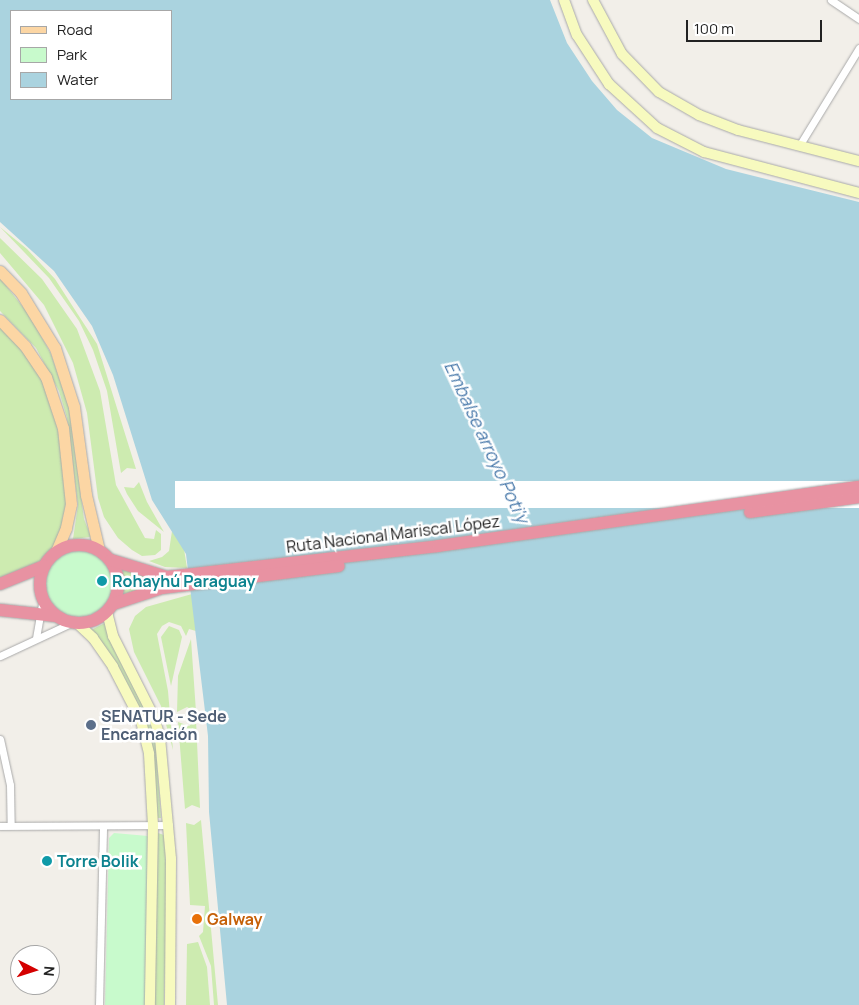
<!DOCTYPE html>
<html>
<head>
<meta charset="utf-8">
<style>
	body { margin:0 }
	#map { position:relative; width:859px; height:1005px; overflow:hidden; background:#f2efe9; font-family:Manrope,sans-serif }
	div>[style] { position:absolute }
	[style*='--x'] { left:calc(var(--x)*1px); top:calc(var(--y)*1px); width:calc(var(--w)*1px); rotate:calc(var(--a)*1deg) }
	.grass>* { inset:0; background:#cdebb0 }
	.park>* { inset:0; background:#c8facc }
	.round { border-radius:50% }
	.water>* { inset:0; background:#aad3df }
	.pier>* { inset:0; background:#fff; transform-origin:0 0 }
	.roads { filter:drop-shadow(0 0 1px #a9a9a9) drop-shadow(0 0 1px #a9a9a9) }
	.street>* { height:7px; margin:-3.5px; padding:0 3.5px; transform-origin:3.5px; border-radius:3.5px; background:#fff }
	.secondary>* { height:10px; margin:-5px; padding:0 5px; transform-origin:5px; border-radius:5px; background:#f7fabf }
	.primary>* { height:11px; margin:-5.5px; padding:0 5.5px; transform-origin:5.5px; border-radius:5.5px; background:#fcd6a4 }
	.highway>* { height:12px; margin:-6px; padding:0 6px; transform-origin:6px; border-radius:6px; background:#e892a2 }
	.highway>.ring { margin:-6px; padding:0; box-sizing:content-box; background:none; border:12px solid #e892a2; border-radius:50% }
	.dots>* { width:14px; height:14px; translate:-50% -50%; box-sizing:border-box; border:2px solid #fff; border-radius:50% }
	span { translate:-50% -50%; white-space:nowrap; text-align:center; line-height:1.15; -webkit-text-stroke:5px #fff; paint-order:stroke }
	.street-label { font-size:16px; color:#222 }
	.culture-label { font-size:16px; color:#0d838f; font-weight:700 }
	.left { translate:0 -50%; text-align:left }
	.service-label { font-size:16px; color:#4e5e75; font-weight:700 }
	.food-label { font-size:16px; color:#c56008; font-weight:700 }
	.water-label { font-size:18px; color:#4a7aab; font-style:italic }
	.legend { position:absolute; left:10px; top:10px; width:162px; height:90px; box-sizing:border-box; background:#fff; border:1px solid #a7a7a7; margin:0; padding:6px 9px; list-style:none; font-size:15px; color:#222 }
	.legend li { display:flex; align-items:center; gap:10px; height:25px }
	.legend b { width:25px; border:1px solid #a7a7a7 }
	.north { position:absolute; left:10px; top:945px; width:50px; height:50px; box-sizing:border-box; background:#fff; border:1px solid #a7a7a7; border-radius:50%; rotate:95deg; font-size:14px; font-weight:700; line-height:20px; text-align:center; color:#222 }
	.north::after { content:''; display:block; margin:auto; width:18px; height:22px; background:#d40000; clip-path:polygon(50% 0,100% 100%,50% 72%,0 100%) }
	.scale { position:absolute; left:686px; top:20px; width:136px; height:22px; box-sizing:border-box; border:2px solid #222; border-top:0; padding-left:6px; font-size:15px; line-height:18px; white-space:nowrap; color:#222; -webkit-text-stroke:4px #fff; paint-order:stroke }
</style>
</head>
<body>
<div id="map">
	<div class="grass">
		<div style="clip-path:polygon(0 227px,27px 249px,55px 279px,97px 344px,136px 469px,127px 468px,121px 473px,107px 391px,93px 350px,79px 321px,49px 278px)"></div>
		<div style="clip-path:polygon(0 238px,42px 279px,77px 329px,100px 391px,116px 485px,145px 538px,154px 539px,156px 530px,161px 534px,161px 550px,155px 555px,142px 556px,132px 550px,118px 538px,104px 517px,98px 498px,87px 413px,73px 363px,44px 305px,0 253px)"></div>
		<div style="clip-path:polygon(0 278px,30px 316px,51px 354px,69px 407px,84px 519px,91px 537px,73px 539px,78px 505px,67px 418px,59px 391px,36px 348px,0 311px)"></div>
		<div style="clip-path:polygon(0 320px,46px 377px,70px 484px,56px 552px,44px 566px,0 584px)"></div>
		<div style="clip-path:polygon(139px 482px,147px 502px,164px 532px,138px 511px,127px 494px,124px 487px,134px 488px)"></div>
		<div style="clip-path:polygon(172px 531px,184px 549px,187px 568px,165px 567px,149px 561px,162px 557px,169px 551px)"></div>
		<div style="clip-path:polygon(122px 568px,189px 578px,120px 596px)"></div>
		<div style="clip-path:polygon(192px 594px,196px 631px,189px 629px,186px 636px,181px 626px,169px 622px,162px 626px,157px 634px,168px 691px,173px 750px,161px 706px,134px 652px,129px 629px,135px 616px,146px 607px)"></div>
		<div style="clip-path:polygon(105px 623px,151px 717px,155px 734px,161px 818px,156px 818px,149px 736px,91px 630px)"></div>
		<div style="clip-path:polygon(169px 626px,179px 630px,182px 637px,171px 686px,161px 637px)"></div>
		<div style="clip-path:polygon(191px 639px,196px 712px,187px 707px,177px 712px,178px 676px)"></div>
		<div style="clip-path:polygon(196px 720px,200px 808px,192px 805px,185px 809px,178px 722px,189px 726px)"></div>
		<div style="clip-path:polygon(201px 820px,218px 1005px,214px 1005px,211px 966px,199px 936px,203px 932px,205px 906px,190px 905px,186px 823px,194px 825px)"></div>
		<div style="clip-path:polygon(158px 833px,164px 835px,167px 879px,164px 1005px,153px 1005px)"></div>
		<div style="clip-path:polygon(198px 942px,207px 967px,210px 1005px,186px 1005px,187px 944px)"></div>
	</div>
	<div class="park">
		<div class="round" style="left:46px;top:551px;width:66px;height:66px"></div>
		<div style="clip-path:polygon(114px 833px,148px 836px,145px 1005px,105px 1005px,109px 838px)"></div>
	</div>
	<div class="water">
		<div style="clip-path:polygon(evenodd,0 0,550px 0,567px 43px,592px 81px,617px 110px,652px 138px,726px 169px,859px 202px,859px 1005px,227px 1005px,209px 812px,208px 736px,186px 554px,152px 500px,113px 375px,92px 326px,54px 271px,0 222px,0 0,11px 11px,171px 11px,171px 99px,11px 99px,11px 11px)"></div>
	</div>
	<div class="pier">
		<div style="left:859px;top:481px;width:27px;height:684px;rotate:90deg"></div>
	</div>
	<div class="roads">
		<div class="street">
			<div style="--x:831;--y:0;--w:34;--a:34"></div>
			<div style="--x:799;--y:146;--w:115;--a:-58.5"></div>
			<div style="--x:36;--y:638;--w:39;--a:-80"></div>
			<div style="--x:0;--y:656;--w:78;--a:-24.9"></div>
			<div style="--x:0;--y:739;--w:47;--a:77.7"></div>
			<div style="--x:10;--y:785;--w:39;--a:89"></div>
			<div style="--x:0;--y:826;--w:169;--a:-0.3"></div>
			<div style="--x:99;--y:1005;--w:179;--a:-88.7"></div>
		</div>
		<div class="secondary">
			<div style="--x:564;--y:0;--w:37;--a:70"></div>
			<div style="--x:577;--y:35;--w:59;--a:56.9"></div>
			<div style="--x:609;--y:84;--w:65;--a:42.5"></div>
			<div style="--x:657;--y:128;--w:53;--a:27.1"></div>
			<div style="--x:704;--y:152;--w:160;--a:14.8"></div>
			<div style="--x:593;--y:0;--w:61;--a:61.8"></div>
			<div style="--x:622;--y:54;--w:53;--a:45.8"></div>
			<div style="--x:659;--y:92;--w:46;--a:29.9"></div>
			<div style="--x:699;--y:115;--w:42;--a:21"></div>
			<div style="--x:738;--y:130;--w:125;--a:14.4"></div>
			<div style="--x:107;--y:612;--w:25;--a:76"></div>
			<div style="--x:113;--y:636;--w:91;--a:63.2"></div>
			<div style="--x:154;--y:717;--w:22;--a:74"></div>
			<div style="--x:160;--y:738;--w:121;--a:84.8"></div>
			<div style="--x:171;--y:859;--w:146;--a:90.4"></div>
			<div style="--x:77;--y:623;--w:22;--a:43"></div>
			<div style="--x:93;--y:638;--w:35;--a:55"></div>
			<div style="--x:113;--y:667;--w:61;--a:62.6"></div>
			<div style="--x:141;--y:721;--w:34;--a:76"></div>
			<div style="--x:149;--y:754;--w:71;--a:86.8"></div>
			<div style="--x:153;--y:825;--w:180;--a:91"></div>
		</div>
		<div class="primary">
			<div style="--x:0;--y:271;--w:30;--a:46"></div>
			<div style="--x:21;--y:293;--w:65;--a:58.3"></div>
			<div style="--x:55;--y:348;--w:62;--a:72.1"></div>
			<div style="--x:74;--y:407;--w:89;--a:82.2"></div>
			<div style="--x:86;--y:495;--w:57;--a:76.7"></div>
			<div style="--x:0;--y:320;--w:36;--a:46"></div>
			<div style="--x:25;--y:346;--w:37;--a:56"></div>
			<div style="--x:46;--y:377;--w:54;--a:71.6"></div>
			<div style="--x:63;--y:428;--w:76;--a:84"></div>
			<div style="--x:71;--y:504;--w:25;--a:102"></div>
			<div style="--x:66;--y:528;--w:26;--a:113"></div>
		</div>
		<div class="highway">
			<div style="--x:750;--y:512;--w:110;--a:-7.8"></div>
			<div class="ring" style="left:40px;top:545px;width:66px;height:66px"></div>
			<div style="--x:111;--y:560;--w:59;--a:16.9"></div>
			<div style="--x:167;--y:577;--w:273;--a:-6.5"></div>
			<div style="--x:438;--y:546;--w:425;--a:-8"></div>
			<div style="--x:0;--y:584;--w:48;--a:-22.2"></div>
			<div style="--x:113;--y:604;--w:52;--a:-18.1"></div>
			<div style="--x:162;--y:588;--w:178;--a:-7.1"></div>
			<div style="--x:0;--y:610;--w:56;--a:6.1"></div>
		</div>
	</div>
	<div class="dots">
		<div style="left:102px;top:581px;background:#0f9aa8"></div>
		<div style="left:91px;top:725px;background:#5c6f8a"></div>
		<div style="left:47px;top:861px;background:#0f9aa8"></div>
		<div style="left:197px;top:919px;background:#e8710a"></div>
	</div>
	<div class="street-label">
		<span style="left:393px;top:534px;rotate:-7deg">Ruta Nacional Mariscal López</span>
	</div>
	<div class="culture-label">
		<span class="left" style="left:112px;top:581px">Rohayhú Paraguay</span>
		<span class="left" style="left:57px;top:861px">Torre Bolik</span>
	</div>
	<div class="service-label">
		<span class="left" style="left:101px;top:725px">SENATUR - Sede<br>Encarnación</span>
	</div>
	<div class="food-label">
		<span class="left" style="left:207px;top:919px">Galway</span>
	</div>
	<div class="water-label">
		<span style="left:487px;top:442px;rotate:65deg">Embalse arroyo Poti'y</span>
	</div>
	<ul class="legend">
	<li><b style="height:6px;background:#fcd6a4"></b>Road</li>
	<li><b style="height:14px;background:#c8facc"></b>Park</li>
	<li><b style="height:14px;background:#aad3df"></b>Water</li>
	</ul>
	<div class="north">N</div>
	<div class="scale">100 m</div>
</div>
</body>
</html>
